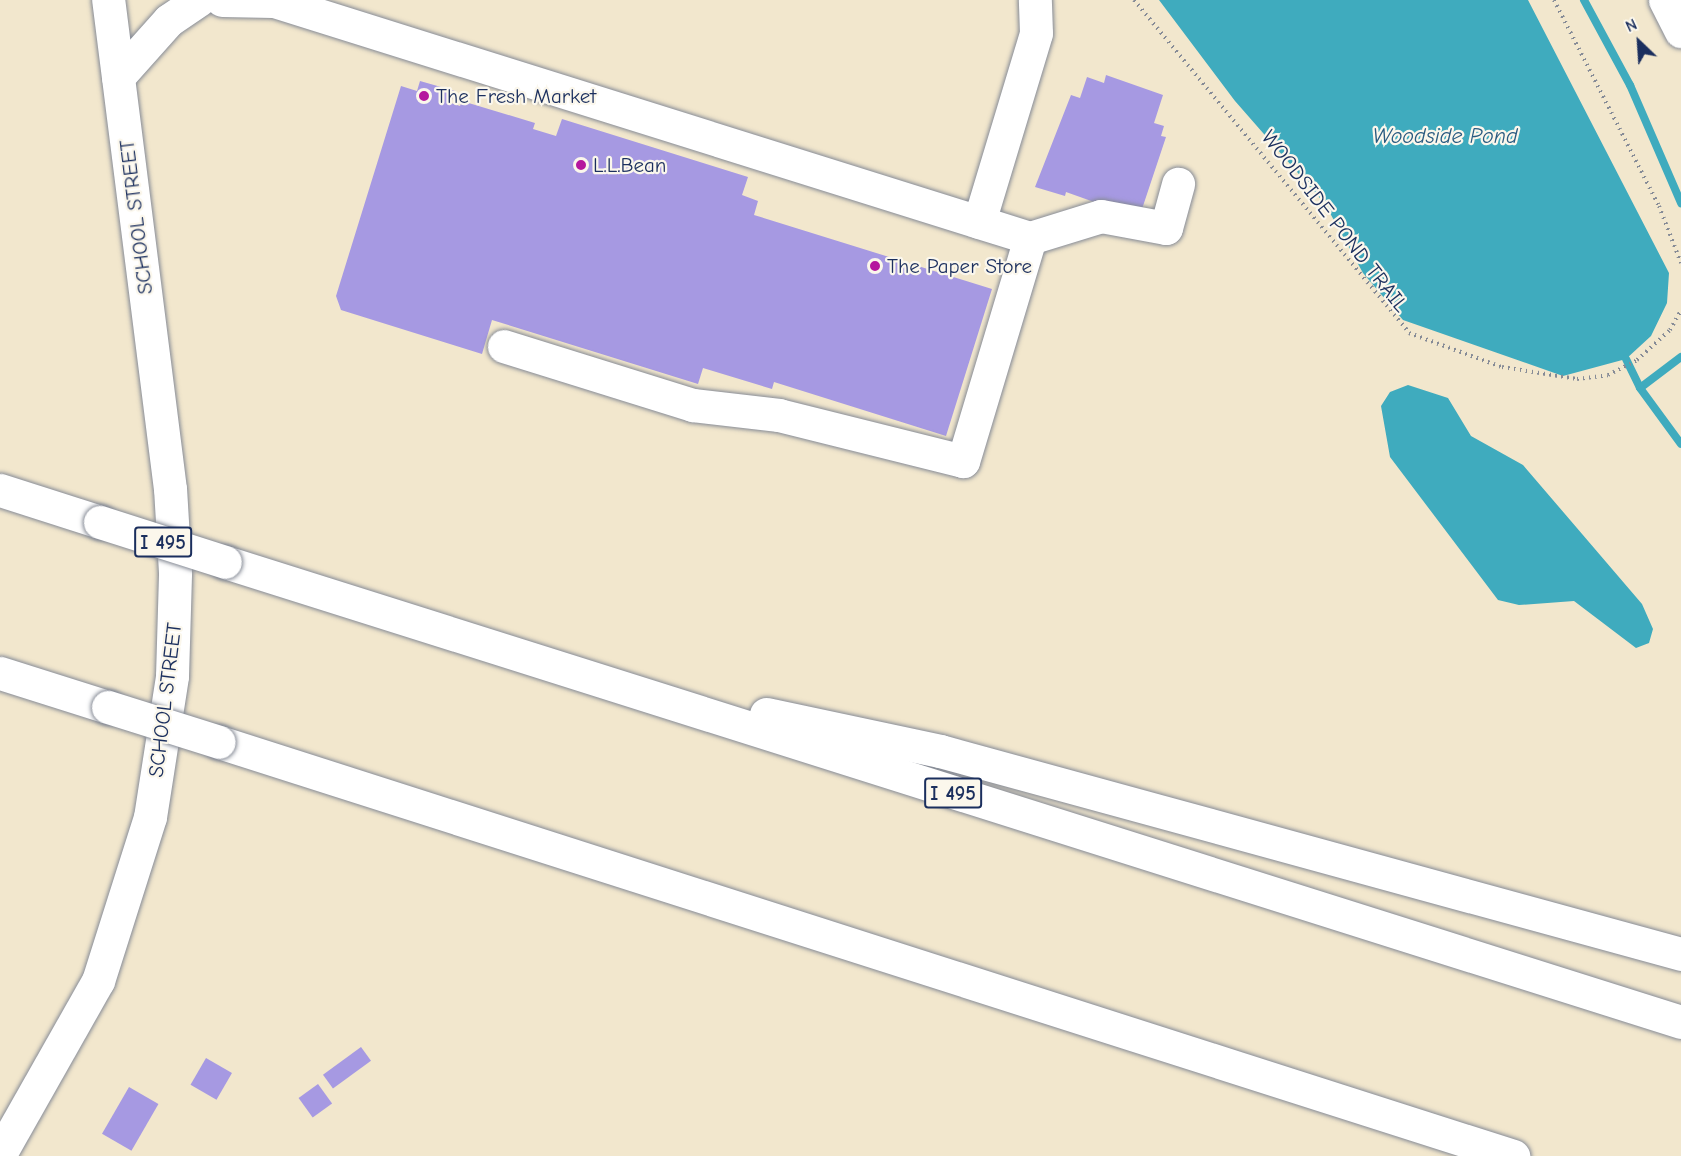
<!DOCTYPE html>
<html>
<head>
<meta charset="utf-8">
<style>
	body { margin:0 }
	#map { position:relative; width:1681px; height:1156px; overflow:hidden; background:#f2e7cd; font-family:"Comic Neue",sans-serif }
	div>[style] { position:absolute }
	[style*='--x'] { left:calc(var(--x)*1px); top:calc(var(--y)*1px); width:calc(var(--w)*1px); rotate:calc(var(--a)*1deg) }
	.water>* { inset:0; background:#3fabbe }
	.stream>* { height:8px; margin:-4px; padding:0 4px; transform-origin:4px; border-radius:4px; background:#3fabbe }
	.building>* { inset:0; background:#a699e2; transform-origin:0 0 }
	.path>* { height:4px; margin-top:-2px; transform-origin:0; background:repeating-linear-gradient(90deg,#868b96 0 1.5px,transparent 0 6px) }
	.roads { filter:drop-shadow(0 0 2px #868b96) drop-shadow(0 0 2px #868b96) }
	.minor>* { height:33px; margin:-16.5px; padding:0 16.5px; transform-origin:16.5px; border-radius:16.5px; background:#fff }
	.highway>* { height:33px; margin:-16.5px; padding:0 16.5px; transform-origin:16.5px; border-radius:16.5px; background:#fff }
	.bridges { filter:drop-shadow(0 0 2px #868b96) drop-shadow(0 0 2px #868b96) }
	.highway-bridge>* { height:33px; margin:-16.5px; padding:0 16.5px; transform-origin:16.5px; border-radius:16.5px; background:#fff }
	.dots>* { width:16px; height:16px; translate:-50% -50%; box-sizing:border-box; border:3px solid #fbf7ec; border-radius:50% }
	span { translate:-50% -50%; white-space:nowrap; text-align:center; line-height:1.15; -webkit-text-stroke:4.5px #fbf7ec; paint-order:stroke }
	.shield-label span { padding:2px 4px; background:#fbf7ec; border:2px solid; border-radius:4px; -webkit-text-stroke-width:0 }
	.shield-label { font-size:20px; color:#1b2f5e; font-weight:700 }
	.poi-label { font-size:21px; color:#1b2f5e }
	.left { translate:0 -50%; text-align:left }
	.street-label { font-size:21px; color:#1b2f5e }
	.water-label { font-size:22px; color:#285a80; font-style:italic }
	.north { position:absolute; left:1609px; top:12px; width:60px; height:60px; -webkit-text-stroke:4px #fbf7ec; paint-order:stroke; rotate:335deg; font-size:16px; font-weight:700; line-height:24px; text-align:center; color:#1b2f5e }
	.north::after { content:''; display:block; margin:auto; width:21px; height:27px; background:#1b2f5e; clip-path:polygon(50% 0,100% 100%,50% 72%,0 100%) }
</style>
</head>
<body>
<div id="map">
	<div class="water">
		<div style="clip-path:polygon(1159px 0,1528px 0,1669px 273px,1667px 303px,1651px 336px,1626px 359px,1563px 376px,1403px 320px,1363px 273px,1325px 204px,1235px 101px)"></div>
		<div style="clip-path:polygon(1408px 385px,1448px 398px,1471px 436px,1523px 465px,1642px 604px,1653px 629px,1649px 643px,1636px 648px,1574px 601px,1519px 605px,1498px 600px,1390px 457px,1381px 406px,1390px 392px)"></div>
	</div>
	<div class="stream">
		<div style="--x:1584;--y:0;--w:97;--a:61.6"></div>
		<div style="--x:1630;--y:85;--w:129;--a:66.6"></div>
		<div style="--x:1681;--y:357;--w:51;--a:142.9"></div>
		<div style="--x:1640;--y:388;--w:69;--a:53.8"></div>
		<div style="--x:1626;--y:359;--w:32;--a:64"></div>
	</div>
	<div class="building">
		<div style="clip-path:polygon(1106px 75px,1163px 95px,1154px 123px,1164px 126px,1161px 136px,1166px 137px,1139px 218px,1066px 192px,1065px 196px,1035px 187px,1071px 95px,1080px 98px,1087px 77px,1104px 83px)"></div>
		<div style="clip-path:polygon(420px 81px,455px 91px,451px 103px,460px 106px,462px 101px,535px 123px,533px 129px,556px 136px,562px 119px,748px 177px,742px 195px,758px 201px,754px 215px,992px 289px,946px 436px,774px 382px,772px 389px,703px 368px,698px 384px,492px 320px,482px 354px,341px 310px,336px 296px,401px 86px,417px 91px)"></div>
		<div style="left:361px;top:1047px;width:17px;height:47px;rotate:54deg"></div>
		<div style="left:206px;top:1058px;width:30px;height:31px;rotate:30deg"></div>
		<div style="left:318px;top:1084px;width:24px;height:24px;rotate:54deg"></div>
		<div style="left:129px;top:1087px;width:34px;height:54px;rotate:30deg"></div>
	</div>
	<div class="path">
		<div style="--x:1134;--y:0;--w:432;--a:50.4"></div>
		<div style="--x:1409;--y:333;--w:99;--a:20.1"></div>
		<div style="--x:1502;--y:367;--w:76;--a:9.1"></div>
		<div style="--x:1577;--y:379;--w:31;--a:-7"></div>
		<div style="--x:1608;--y:375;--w:33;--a:-27"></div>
		<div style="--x:1637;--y:360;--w:45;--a:-42.3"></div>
		<div style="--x:1670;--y:330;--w:23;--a:-61"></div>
		<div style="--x:1554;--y:0;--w:231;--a:63"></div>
		<div style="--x:1659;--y:206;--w:61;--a:68.9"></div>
	</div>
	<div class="roads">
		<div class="minor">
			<div style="--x:222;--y:0;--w:51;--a:1.1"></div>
			<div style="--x:271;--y:0;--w:795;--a:17.41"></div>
			<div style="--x:1030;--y:238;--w:233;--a:106.7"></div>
			<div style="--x:963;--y:461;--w:190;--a:-166"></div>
			<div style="--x:779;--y:415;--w:87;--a:-173.4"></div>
			<div style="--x:693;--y:405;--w:198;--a:-162.7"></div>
			<div style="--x:1665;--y:0;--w:35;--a:63"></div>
			<div style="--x:118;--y:77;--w:76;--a:-48.2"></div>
			<div style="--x:169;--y:20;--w:36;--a:-34"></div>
			<div style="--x:979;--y:222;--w:197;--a:-73.2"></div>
			<div style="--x:1036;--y:33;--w:33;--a:-92"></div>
			<div style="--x:1030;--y:238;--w:74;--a:-17.2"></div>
			<div style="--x:1101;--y:216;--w:66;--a:10.5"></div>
			<div style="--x:1166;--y:228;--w:46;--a:-74.7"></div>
			<div style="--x:0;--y:1154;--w:199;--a:-60.5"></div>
			<div style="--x:98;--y:981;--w:172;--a:-72.4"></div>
			<div style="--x:150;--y:817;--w:143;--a:-81.1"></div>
			<div style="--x:172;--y:676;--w:104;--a:-88.3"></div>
			<div style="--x:175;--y:572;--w:83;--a:-93.4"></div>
			<div style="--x:170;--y:489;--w:493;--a:-97.2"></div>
		</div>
		<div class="highway">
			<div style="--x:0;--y:490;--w:105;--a:17.7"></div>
			<div style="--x:225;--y:562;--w:1527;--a:17.53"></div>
			<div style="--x:0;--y:673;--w:113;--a:17.5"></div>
			<div style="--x:766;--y:714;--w:178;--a:12"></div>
			<div style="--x:940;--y:751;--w:768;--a:15.32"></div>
			<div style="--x:219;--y:742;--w:1359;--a:17.74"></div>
		</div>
	</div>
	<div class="bridges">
		<div class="highway-bridge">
			<div style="--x:100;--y:522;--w:131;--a:17.7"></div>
			<div style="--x:108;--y:707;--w:116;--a:17.5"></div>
		</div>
	</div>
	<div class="dots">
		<div style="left:424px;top:96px;background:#b5179e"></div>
		<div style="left:581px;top:165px;background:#b5179e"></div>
		<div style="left:875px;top:266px;background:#b5179e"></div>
	</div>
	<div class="shield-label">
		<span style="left:163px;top:542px">I 495</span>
		<span style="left:953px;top:793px">I 495</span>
	</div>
	<div class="poi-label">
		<span class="left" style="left:436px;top:96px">The Fresh Market</span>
		<span class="left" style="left:593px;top:165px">L.L.Bean</span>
		<span class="left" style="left:887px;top:266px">The Paper Store</span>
	</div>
	<div class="street-label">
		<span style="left:136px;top:217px;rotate:-97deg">SCHOOL STREET</span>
		<span style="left:1335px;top:221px;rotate:52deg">WOODSIDE POND TRAIL</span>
		<span style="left:165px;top:700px;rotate:-83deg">SCHOOL STREET</span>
	</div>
	<div class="water-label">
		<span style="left:1445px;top:137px">Woodside Pond</span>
	</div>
	<div class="north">N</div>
</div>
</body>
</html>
